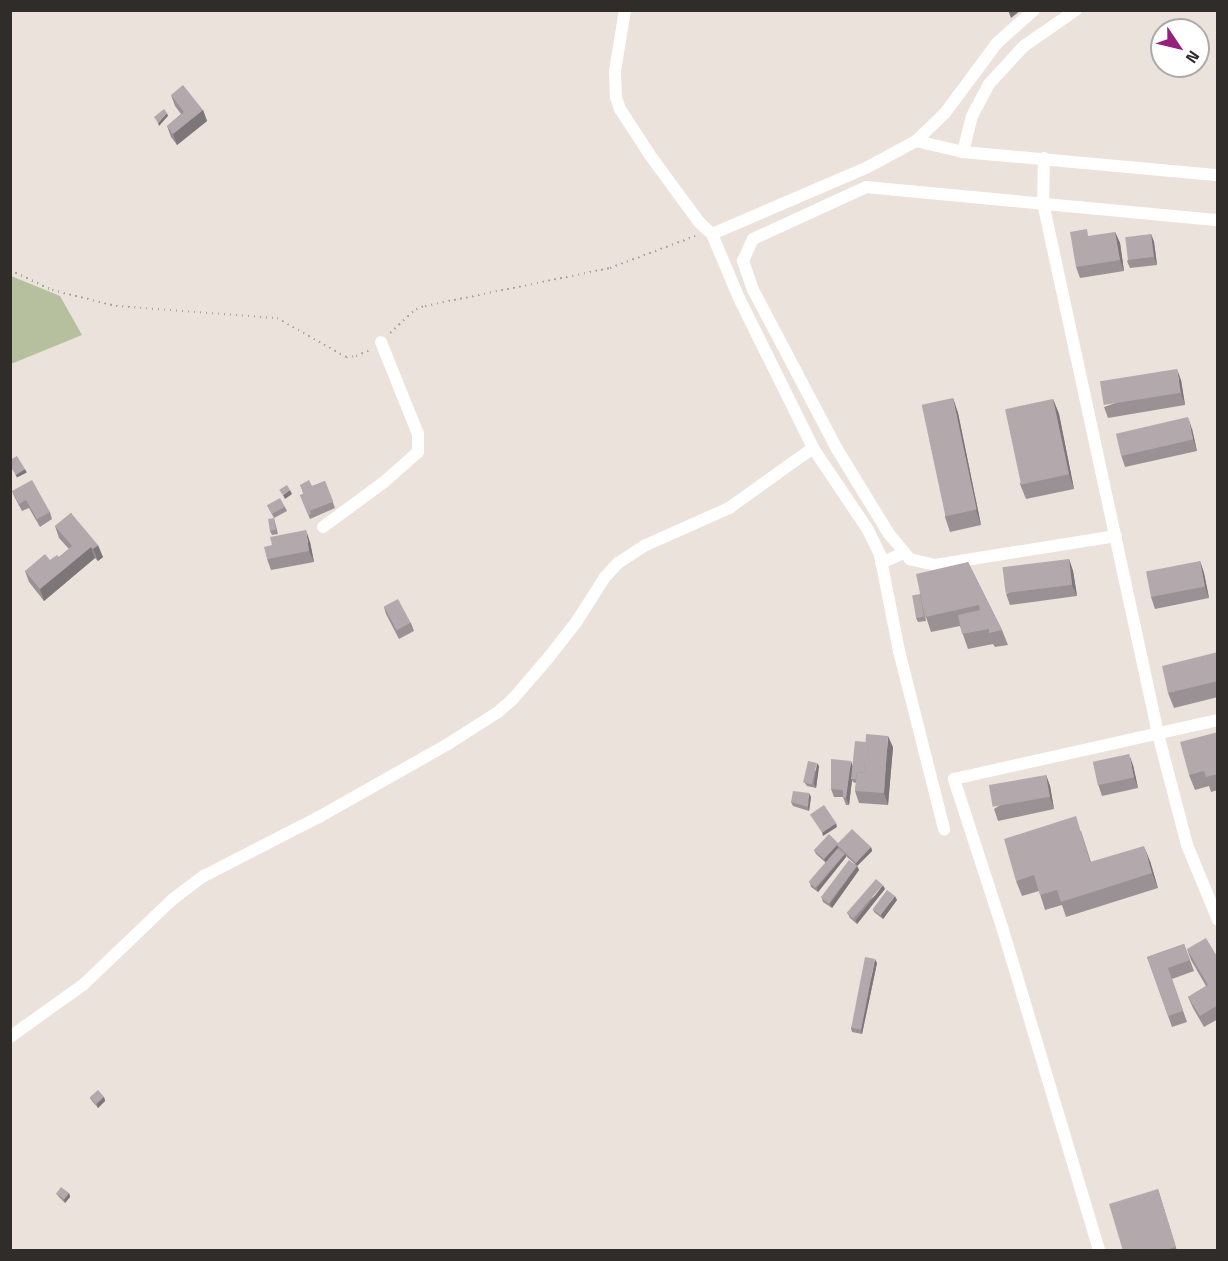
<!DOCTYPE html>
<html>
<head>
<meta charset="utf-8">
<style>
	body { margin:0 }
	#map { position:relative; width:1228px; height:1261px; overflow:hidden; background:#ece2dc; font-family:"Titillium Web",sans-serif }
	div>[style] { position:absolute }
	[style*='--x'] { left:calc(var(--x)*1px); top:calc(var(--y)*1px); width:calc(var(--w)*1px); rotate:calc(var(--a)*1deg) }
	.green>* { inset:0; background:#b6c09f }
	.path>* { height:2px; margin-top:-1px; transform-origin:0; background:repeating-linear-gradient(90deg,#aaa29d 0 1.5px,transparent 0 6px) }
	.street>* { height:12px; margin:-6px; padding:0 6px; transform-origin:6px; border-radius:6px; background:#fff }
	.wall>* { inset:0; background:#9a9195 }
	.shaded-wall>* { inset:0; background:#7d7679; transform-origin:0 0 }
	.building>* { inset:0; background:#b3a9ad; transform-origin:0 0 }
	span { translate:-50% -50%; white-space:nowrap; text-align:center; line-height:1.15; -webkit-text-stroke:4.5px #fff; paint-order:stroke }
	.frame { position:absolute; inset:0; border:12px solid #302c2a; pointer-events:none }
	.north { position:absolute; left:1150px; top:18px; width:60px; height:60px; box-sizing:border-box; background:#fff; border:2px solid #acabaa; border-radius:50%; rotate:125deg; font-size:16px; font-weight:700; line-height:24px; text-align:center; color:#302c2a }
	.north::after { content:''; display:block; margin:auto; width:21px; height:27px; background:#95207d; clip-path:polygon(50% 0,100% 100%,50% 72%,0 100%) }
</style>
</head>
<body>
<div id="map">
	<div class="green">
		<div style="clip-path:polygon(11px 276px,60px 296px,82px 335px,11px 364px)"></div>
	</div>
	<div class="path">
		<div style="--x:10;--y:270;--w:47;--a:25.5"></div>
		<div style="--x:52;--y:290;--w:66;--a:14"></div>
		<div style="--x:116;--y:306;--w:161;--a:4.3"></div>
		<div style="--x:277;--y:318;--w:79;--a:29.5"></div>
		<div style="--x:346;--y:357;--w:10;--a:-6"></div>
		<div style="--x:356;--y:356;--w:15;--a:-23"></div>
		<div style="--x:390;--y:333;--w:35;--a:-43"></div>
		<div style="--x:416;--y:309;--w:9;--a:-18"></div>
		<div style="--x:425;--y:306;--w:189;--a:-11.6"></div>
		<div style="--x:610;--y:268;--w:91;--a:-20.6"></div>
	</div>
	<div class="street">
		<div style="--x:625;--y:10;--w:62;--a:99.3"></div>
		<div style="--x:615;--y:71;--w:26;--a:88"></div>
		<div style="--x:616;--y:97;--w:13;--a:72"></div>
		<div style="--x:620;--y:109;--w:59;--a:56.9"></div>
		<div style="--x:652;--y:158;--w:79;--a:53.7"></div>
		<div style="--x:699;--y:222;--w:18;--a:43"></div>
		<div style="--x:712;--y:234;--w:67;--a:67.2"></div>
		<div style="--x:738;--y:296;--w:169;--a:63.7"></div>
		<div style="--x:813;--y:448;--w:99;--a:56.1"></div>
		<div style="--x:868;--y:530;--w:28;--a:64"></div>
		<div style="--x:880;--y:555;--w:98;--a:78.8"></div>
		<div style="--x:899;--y:651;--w:184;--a:75.8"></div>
		<div style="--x:916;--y:141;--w:48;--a:13.2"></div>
		<div style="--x:963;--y:152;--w:256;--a:5.2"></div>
		<div style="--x:963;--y:152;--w:37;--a:-76"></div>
		<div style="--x:972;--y:116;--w:36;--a:-62"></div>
		<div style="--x:989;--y:84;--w:52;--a:-47.4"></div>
		<div style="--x:1024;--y:46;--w:63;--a:-34.7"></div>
		<div style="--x:1044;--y:158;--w:45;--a:91.3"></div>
		<div style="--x:1043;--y:203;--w:547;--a:77.77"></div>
		<div style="--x:1159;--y:738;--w:111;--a:75.3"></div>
		<div style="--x:1187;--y:845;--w:81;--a:67.5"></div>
		<div style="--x:712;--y:234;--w:168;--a:-23.2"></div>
		<div style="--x:866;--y:168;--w:57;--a:-28.4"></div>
		<div style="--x:916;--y:141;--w:40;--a:-44"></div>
		<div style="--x:945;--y:113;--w:87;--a:-53.4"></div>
		<div style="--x:997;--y:43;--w:50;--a:-41.7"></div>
		<div style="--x:323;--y:527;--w:76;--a:-36.4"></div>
		<div style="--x:384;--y:482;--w:45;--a:-41.4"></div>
		<div style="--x:418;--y:452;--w:18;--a:-90"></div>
		<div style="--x:418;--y:434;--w:99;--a:-111.9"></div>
		<div style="--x:1116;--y:536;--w:183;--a:170.9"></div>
		<div style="--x:935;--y:565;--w:26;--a:-167"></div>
		<div style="--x:910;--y:559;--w:33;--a:-130"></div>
		<div style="--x:889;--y:534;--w:100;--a:-121.5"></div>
		<div style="--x:837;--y:449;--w:180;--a:-117.8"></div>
		<div style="--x:753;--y:290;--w:31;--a:-109"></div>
		<div style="--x:743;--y:261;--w:24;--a:-66"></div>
		<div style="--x:753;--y:239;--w:124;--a:-24.7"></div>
		<div style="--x:866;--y:187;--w:354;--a:5.4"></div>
		<div style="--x:881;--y:563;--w:24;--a:-24"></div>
		<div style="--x:10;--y:1037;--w:91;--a:-35.6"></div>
		<div style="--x:84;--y:984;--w:123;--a:-43.7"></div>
		<div style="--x:173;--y:899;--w:39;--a:-37"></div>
		<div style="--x:204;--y:876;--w:129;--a:-27.2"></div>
		<div style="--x:319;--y:817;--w:148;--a:-29.5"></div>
		<div style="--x:448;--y:744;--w:59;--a:-32.6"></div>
		<div style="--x:498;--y:712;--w:18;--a:-41"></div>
		<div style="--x:512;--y:700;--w:57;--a:-49.3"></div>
		<div style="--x:549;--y:657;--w:46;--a:-52.1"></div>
		<div style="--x:577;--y:621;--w:52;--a:-57.5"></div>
		<div style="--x:605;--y:577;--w:19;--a:-47"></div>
		<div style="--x:618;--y:563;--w:33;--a:-33"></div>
		<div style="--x:646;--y:545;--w:91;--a:-24"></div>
		<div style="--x:729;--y:508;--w:103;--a:-35.5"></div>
		<div style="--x:1099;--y:1250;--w:334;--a:-106.7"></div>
		<div style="--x:1003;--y:930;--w:159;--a:-108"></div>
		<div style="--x:954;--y:779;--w:271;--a:-12.6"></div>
	</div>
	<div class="wall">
		<div style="clip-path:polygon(171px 95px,203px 110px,207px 121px,177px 145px,171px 137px,167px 126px,181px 114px,175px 106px)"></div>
		<div style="clip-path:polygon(1115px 232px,1120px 243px,1124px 271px,1080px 278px,1076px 267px)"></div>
		<div style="clip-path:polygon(1151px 234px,1154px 242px,1157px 265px,1130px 268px,1127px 261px)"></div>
		<div style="clip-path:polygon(1181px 380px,1185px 405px,1108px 418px,1104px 407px)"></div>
		<div style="clip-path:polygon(953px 398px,958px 413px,981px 525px,950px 532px,945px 517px)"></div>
		<div style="clip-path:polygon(1053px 399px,1059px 414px,1074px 489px,1026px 499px,1020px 484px)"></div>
		<div style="clip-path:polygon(1192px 429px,1197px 451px,1125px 467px,1121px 455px)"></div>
		<div style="clip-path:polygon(325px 481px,335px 508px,310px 519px,300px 495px,304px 494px,300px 485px,312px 486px)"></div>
		<div style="clip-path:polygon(12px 491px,50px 512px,52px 519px,40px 527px,29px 508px,22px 511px,15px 498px)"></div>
		<div style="clip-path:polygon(267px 505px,285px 507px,287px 511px,274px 518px)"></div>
		<div style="clip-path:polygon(71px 513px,103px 557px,98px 561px,95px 558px,44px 601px,29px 582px,25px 571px,59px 557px,69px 549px,59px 538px,55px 526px)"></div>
		<div style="clip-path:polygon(274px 518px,278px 534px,272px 535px,270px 531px)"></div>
		<div style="clip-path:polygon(310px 542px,314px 562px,271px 570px,267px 559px)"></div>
		<div style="clip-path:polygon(1069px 559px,1073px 571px,1077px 596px,1010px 605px,1006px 594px)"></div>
		<div style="clip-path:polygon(1200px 561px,1204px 573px,1209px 598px,1155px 609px,1151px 597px)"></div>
		<div style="clip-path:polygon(968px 562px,1002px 630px,1008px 645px,995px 647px,993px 644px,968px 649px,960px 626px,931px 632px,925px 614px,926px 621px,918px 622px,916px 618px,920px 594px)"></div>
		<div style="clip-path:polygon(384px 607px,411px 623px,414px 631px,399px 639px,386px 614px)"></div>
		<div style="clip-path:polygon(1218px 652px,1218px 697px,1174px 708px,1168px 693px)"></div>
		<div style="clip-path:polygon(1218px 732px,1218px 790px,1211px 792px,1209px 786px,1195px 790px,1189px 775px)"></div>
		<div style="clip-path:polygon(893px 747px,888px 805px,859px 803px,855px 791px,856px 783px,853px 782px,852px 780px,849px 805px,846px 805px,843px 797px,834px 797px,831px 789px,853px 766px)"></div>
		<div style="clip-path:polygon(1133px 765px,1138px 788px,1102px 796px,1098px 784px)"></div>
		<div style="clip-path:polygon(819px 766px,816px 788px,807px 786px,805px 783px)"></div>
		<div style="clip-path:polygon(1046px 775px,1050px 786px,1054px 809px,998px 821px,994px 809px)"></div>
		<div style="clip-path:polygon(811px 797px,809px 811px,793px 806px,791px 802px)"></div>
		<div style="clip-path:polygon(1081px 831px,1091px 862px,1150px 861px,1158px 888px,1066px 917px,1062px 905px,1045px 910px,1039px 891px,1022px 896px,1016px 881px)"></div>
		<div style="clip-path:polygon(838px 843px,871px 847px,872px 851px,857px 866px,859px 870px,832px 908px,823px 902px,822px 899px,855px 864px,846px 856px,846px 857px,818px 892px,811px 887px,810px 883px,826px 863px,816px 854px,814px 850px)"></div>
		<div style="clip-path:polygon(885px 889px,857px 924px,850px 918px,848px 914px)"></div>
		<div style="clip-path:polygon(897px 900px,883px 919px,874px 912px,873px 909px)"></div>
		<div style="clip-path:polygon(1184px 944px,1194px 971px,1172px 979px,1187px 1022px,1172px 1027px,1147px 957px)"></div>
		<div style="clip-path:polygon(1187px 949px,1218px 958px,1218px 1019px,1204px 1027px,1193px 1008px,1188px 997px,1206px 986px,1191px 960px)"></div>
		<div style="clip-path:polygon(877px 963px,862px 1034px,852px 1032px,851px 1028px)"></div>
		<div style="clip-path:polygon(104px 1097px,105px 1101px,98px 1108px,92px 1101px,90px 1098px)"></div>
		<div style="clip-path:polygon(1158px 1189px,1177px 1251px,1123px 1251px)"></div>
		<div style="clip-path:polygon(56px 1193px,69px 1193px,70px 1197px,65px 1203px,58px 1196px)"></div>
	</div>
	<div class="shaded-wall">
		<div style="clip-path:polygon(1008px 10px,1020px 10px,1020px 11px,1011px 18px)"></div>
		<div style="clip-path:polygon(203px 110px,207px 121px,177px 145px,173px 134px)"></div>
		<div style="clip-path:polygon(167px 113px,168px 116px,159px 126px,158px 123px)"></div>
		<div style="clip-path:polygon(1115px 232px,1120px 243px,1124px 271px,1120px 260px)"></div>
		<div style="clip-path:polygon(1151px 234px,1154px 242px,1157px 265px,1154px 257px)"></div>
		<div style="clip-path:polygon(1177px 369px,1181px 380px,1185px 405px,1181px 393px)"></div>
		<div style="clip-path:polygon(953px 398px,958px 413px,981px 525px,976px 510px)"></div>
		<div style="clip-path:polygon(1053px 399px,1059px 414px,1074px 489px,1069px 474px)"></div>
		<div style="clip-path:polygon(1188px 417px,1192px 429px,1197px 451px,1193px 439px)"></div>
		<div style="left:25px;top:469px;width:4px;height:11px;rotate:63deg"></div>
		<div style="clip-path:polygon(290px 490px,292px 494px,285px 499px,283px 495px)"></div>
		<div style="clip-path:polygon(306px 530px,310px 542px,314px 562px,309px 551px)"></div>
		<div style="clip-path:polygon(98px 545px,103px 557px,98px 561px,93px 549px)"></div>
		<div style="clip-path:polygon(91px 547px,95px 558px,44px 601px,40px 589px)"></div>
		<div style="clip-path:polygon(1069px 559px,1073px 571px,1077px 596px,1072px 585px)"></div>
		<div style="clip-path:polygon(1200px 561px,1204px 573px,1209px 598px,1205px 587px)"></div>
		<div style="clip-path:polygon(888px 736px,893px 747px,888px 805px,884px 793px)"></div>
		<div style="clip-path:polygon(1129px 754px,1133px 765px,1138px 788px,1134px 777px)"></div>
		<div style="clip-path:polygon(851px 761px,854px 769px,851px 779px,852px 780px,849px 805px,846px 798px)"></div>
		<div style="clip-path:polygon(817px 763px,819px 766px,816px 788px,814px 784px)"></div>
		<div style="clip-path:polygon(1046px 775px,1050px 786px,1054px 809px,1050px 797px)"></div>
		<div style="clip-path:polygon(809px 793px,811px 797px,809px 811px,808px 807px)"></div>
		<div style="clip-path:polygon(836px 823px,837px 827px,823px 836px,822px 832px)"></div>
		<div style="clip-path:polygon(837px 845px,839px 849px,826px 863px,824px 859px)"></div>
		<div style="clip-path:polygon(1144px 846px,1150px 861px,1158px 888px,1152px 873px)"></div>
		<div style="clip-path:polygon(871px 847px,872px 851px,857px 866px,859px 870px,832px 908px,830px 904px,857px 866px,856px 863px)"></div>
		<div style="clip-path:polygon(845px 854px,846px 857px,818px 892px,817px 888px)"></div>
		<div style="clip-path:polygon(883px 885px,885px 889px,857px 924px,856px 920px)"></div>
		<div style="clip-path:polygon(895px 896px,897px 900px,883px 919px,881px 915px)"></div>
		<div style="clip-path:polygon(875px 959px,877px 963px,862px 1034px,861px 1030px)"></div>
		<div style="clip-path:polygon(104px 1097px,105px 1101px,98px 1108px,97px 1104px)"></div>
		<div style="clip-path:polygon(69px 1193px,70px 1197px,65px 1203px,64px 1199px)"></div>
	</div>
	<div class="building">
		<div style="clip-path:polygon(183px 85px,203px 110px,173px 134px,167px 126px,184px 112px,171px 95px)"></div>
		<div style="clip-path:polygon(164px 109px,167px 113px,158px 123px,154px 117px)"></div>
		<div style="clip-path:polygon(1087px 229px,1088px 236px,1115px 232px,1120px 260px,1076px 267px,1070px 232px)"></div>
		<div style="left:1151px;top:234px;width:23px;height:26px;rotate:83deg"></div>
		<div style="left:1177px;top:369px;width:24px;height:78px;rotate:81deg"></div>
		<div style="left:953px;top:398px;width:114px;height:32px;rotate:78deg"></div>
		<div style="left:1053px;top:399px;width:77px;height:49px;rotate:78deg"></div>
		<div style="left:1188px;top:417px;width:23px;height:74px;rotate:77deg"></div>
		<div style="clip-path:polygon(17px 456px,25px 469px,16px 475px,10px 466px,10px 460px)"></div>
		<div style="clip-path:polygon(32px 480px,50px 512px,37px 519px,26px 500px,19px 504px,12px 491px)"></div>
		<div style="clip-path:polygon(309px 480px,312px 486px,303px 490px,300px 485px)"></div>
		<div style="left:325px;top:481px;width:22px;height:25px;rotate:68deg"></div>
		<div style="left:287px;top:485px;width:6px;height:9px;rotate:59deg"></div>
		<div style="clip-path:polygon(304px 494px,311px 514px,308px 515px,300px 495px)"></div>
		<div style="left:280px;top:498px;width:10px;height:15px;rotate:61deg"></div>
		<div style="clip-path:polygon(71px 513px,98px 545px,93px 549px,91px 547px,40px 589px,25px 571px,45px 554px,50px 560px,57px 555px,59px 557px,72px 546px,55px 526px)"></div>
		<div style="left:274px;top:518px;width:12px;height:6px;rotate:81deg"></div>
		<div style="clip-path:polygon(306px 530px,309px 551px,267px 559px,264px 547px,272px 545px,270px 537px)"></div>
		<div style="left:1069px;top:559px;width:26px;height:67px;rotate:83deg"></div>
		<div style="left:1200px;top:561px;width:26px;height:55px;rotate:79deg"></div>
		<div style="clip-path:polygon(968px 562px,1002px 630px,989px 633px,989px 629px,962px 634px,958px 615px,980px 610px,979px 605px,925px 617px,916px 574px)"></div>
		<div style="left:920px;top:594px;width:23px;height:8px;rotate:80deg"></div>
		<div style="left:398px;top:599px;width:27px;height:16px;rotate:62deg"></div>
		<div style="clip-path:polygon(1218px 652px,1218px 681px,1168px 693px,1162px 666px)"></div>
		<div style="clip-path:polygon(1218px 732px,1218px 774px,1206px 777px,1204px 771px,1189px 775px,1180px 742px)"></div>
		<div style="clip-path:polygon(866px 734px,888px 736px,884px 793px,855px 791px,857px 772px,864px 773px)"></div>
		<div style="clip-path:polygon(855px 741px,866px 742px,864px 773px,857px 772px,856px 779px,851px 779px)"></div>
		<div style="left:1129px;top:754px;width:24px;height:37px;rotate:78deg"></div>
		<div style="clip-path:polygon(831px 759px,851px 761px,846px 798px,843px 797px,843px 790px,831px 789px)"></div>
		<div style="left:808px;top:761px;width:9px;height:22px;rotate:13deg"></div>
		<div style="left:1046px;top:775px;width:22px;height:58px;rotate:80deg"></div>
		<div style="clip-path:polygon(793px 791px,809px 793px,808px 807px,791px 802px)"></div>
		<div style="left:824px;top:805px;width:22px;height:17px;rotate:56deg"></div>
		<div style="clip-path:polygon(1076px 816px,1090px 862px,1144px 846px,1152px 873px,1061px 902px,1057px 890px,1040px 895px,1034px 875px,1016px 881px,1004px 839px)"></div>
		<div style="clip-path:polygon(852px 829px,871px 847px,856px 863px,837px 845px,824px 859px,814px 850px,829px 834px,838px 843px)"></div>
		<div style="left:838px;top:848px;width:9px;height:45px;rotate:41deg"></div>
		<div style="left:849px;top:860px;width:10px;height:47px;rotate:37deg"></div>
		<div style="left:876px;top:879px;width:9px;height:45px;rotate:41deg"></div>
		<div style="left:887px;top:890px;width:10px;height:24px;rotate:37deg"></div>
		<div style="clip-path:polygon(1206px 938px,1218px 958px,1218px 1005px,1200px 1016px,1188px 997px,1208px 985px,1187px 949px)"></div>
		<div style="clip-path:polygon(1184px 944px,1190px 960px,1168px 968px,1183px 1011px,1168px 1016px,1147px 957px)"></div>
		<div style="left:865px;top:957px;width:10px;height:72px;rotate:11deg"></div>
		<div style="left:98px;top:1090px;width:9px;height:11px;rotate:49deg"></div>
		<div style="left:61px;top:1187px;width:10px;height:8px;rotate:37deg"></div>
		<div style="clip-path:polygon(1158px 1189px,1176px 1247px,1161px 1251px,1123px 1251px,1109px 1204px)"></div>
	</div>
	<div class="frame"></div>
	<div class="north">N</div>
</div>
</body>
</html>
